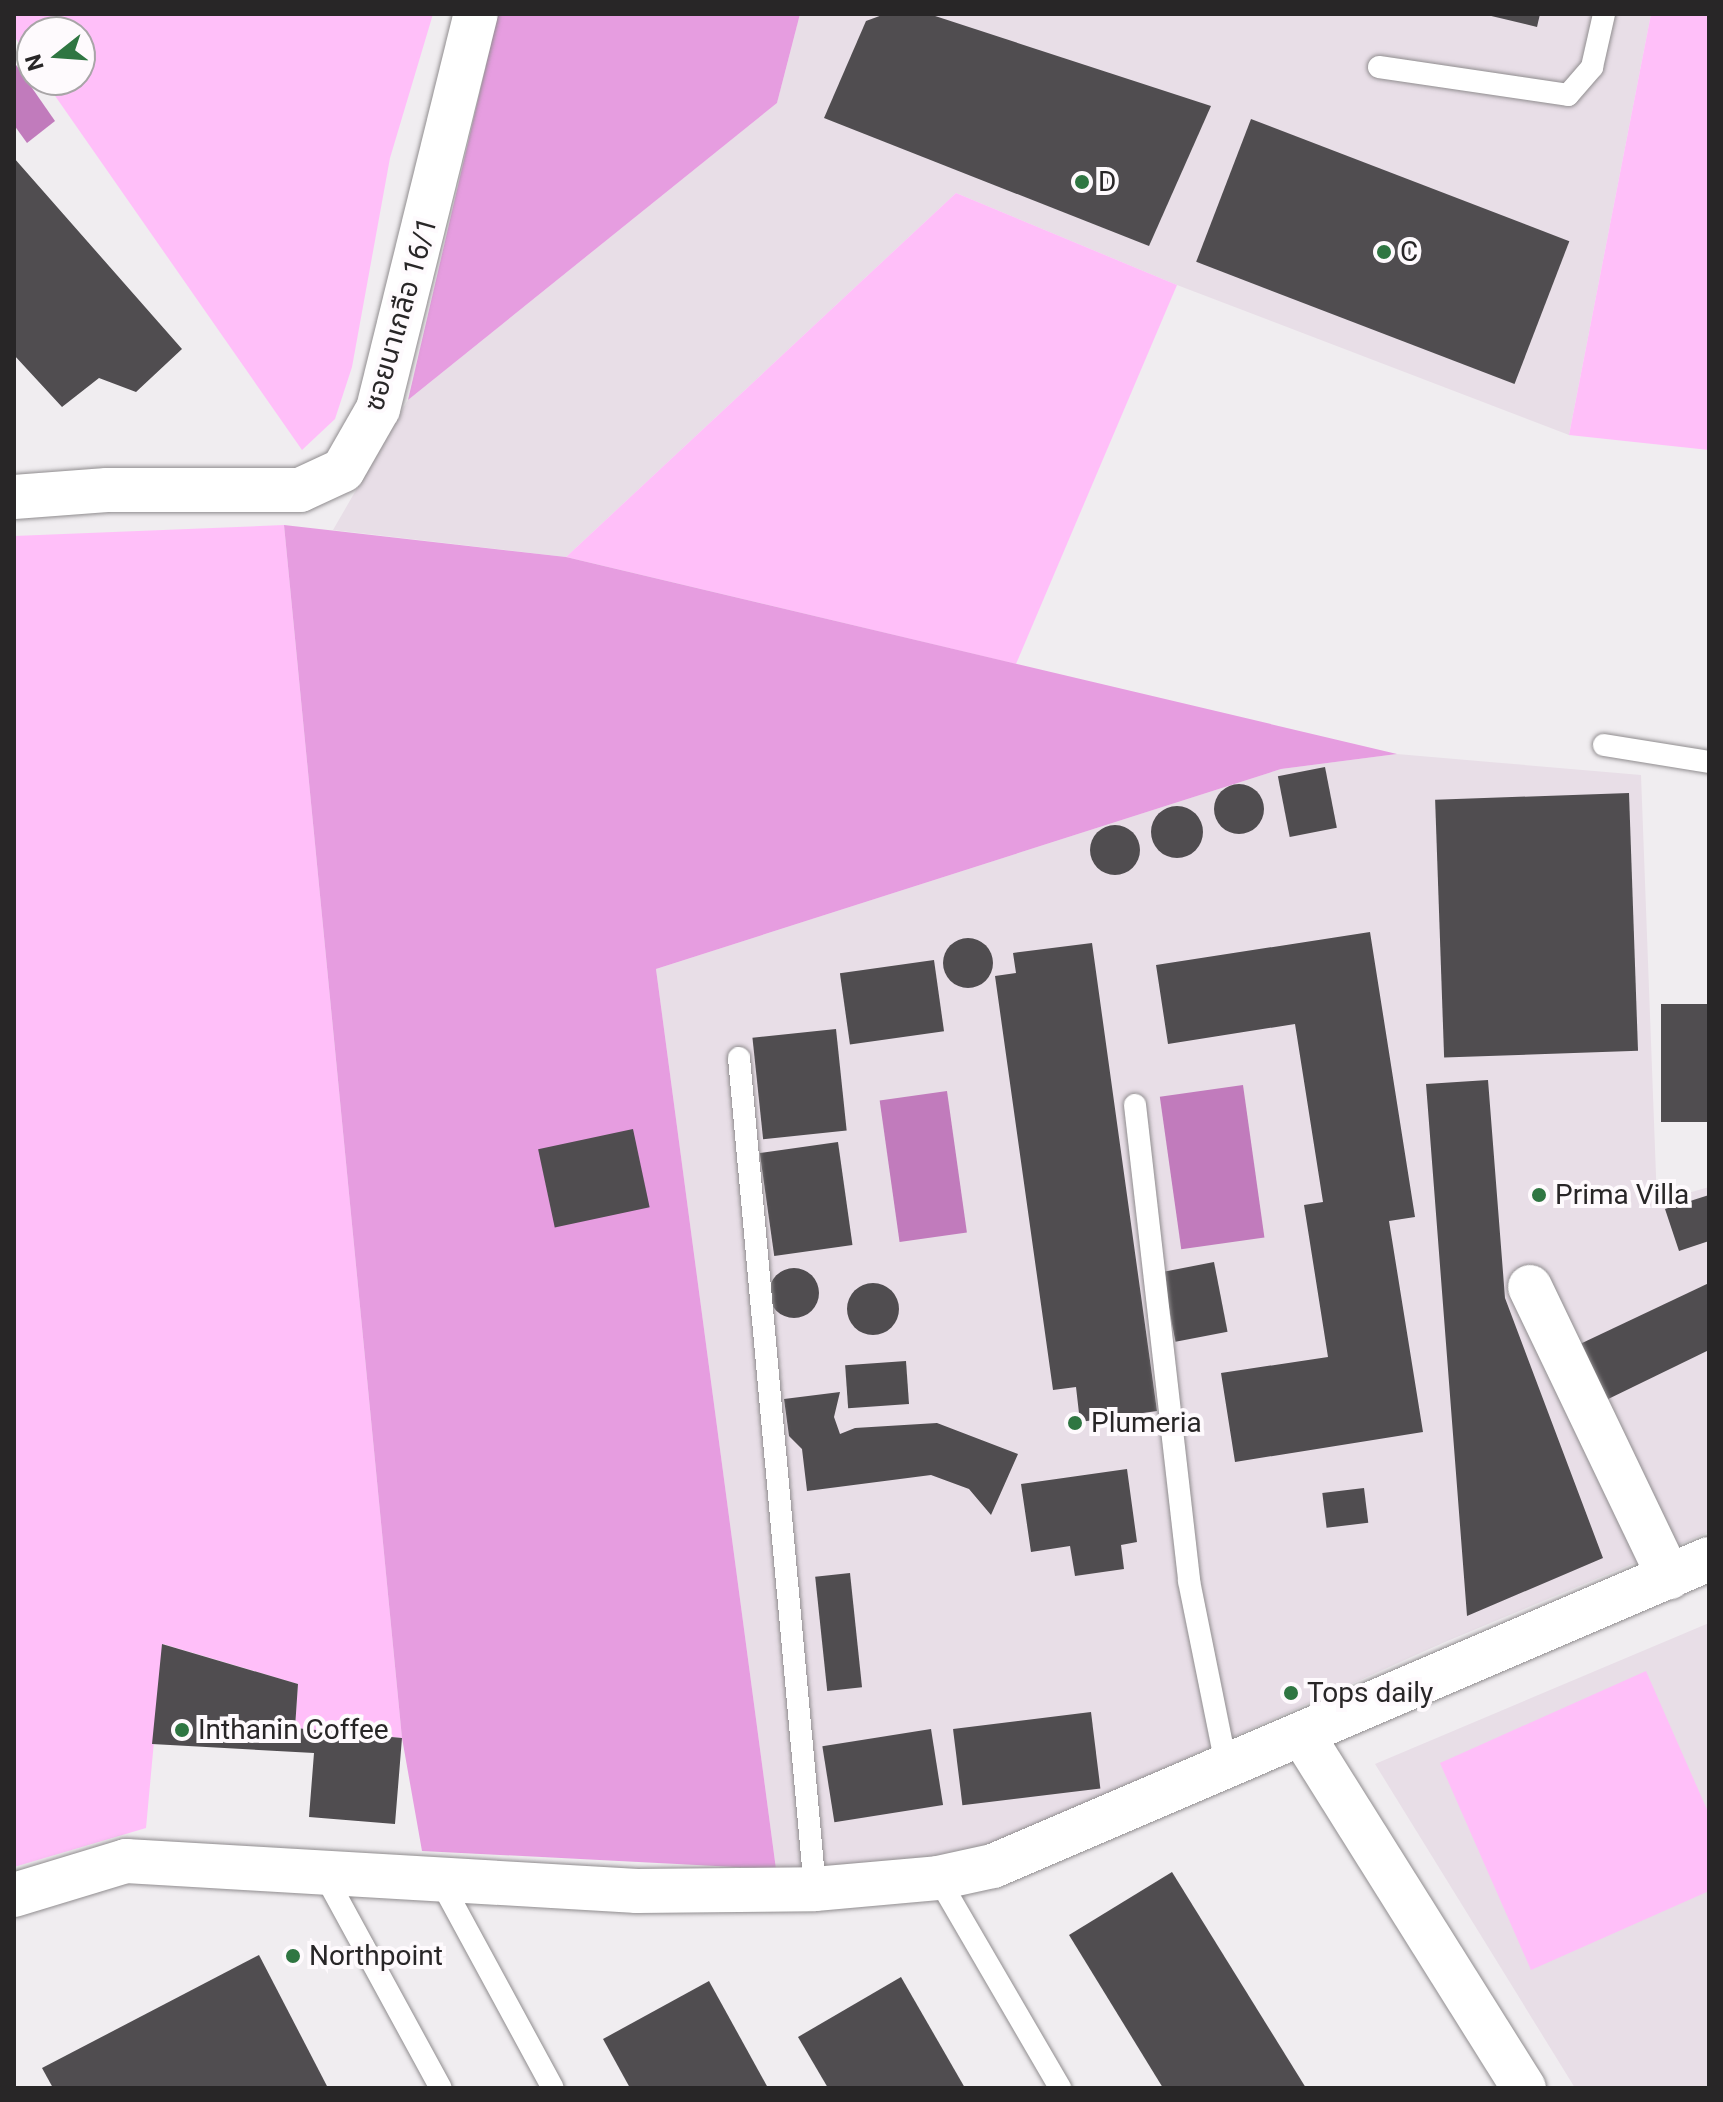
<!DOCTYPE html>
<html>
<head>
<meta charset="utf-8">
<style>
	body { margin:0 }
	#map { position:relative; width:1723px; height:2102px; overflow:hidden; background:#f0edf0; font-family:Roboto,"Noto Sans Thai",sans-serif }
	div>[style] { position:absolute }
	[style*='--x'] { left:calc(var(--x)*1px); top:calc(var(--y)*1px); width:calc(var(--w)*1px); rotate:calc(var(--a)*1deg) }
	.built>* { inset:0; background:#e8dee7 }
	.green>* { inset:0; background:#ffbff9 }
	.forest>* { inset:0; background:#e69de0 }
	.water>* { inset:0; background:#c17bbc; transform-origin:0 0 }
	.building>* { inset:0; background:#504d50; transform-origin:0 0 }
	.round { border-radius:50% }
	.roads { filter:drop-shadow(0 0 2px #908d8f) drop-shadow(0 0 2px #908d8f) }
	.lane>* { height:22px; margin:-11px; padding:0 11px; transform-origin:11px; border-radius:11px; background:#fff }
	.street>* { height:44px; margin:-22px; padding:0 22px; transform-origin:22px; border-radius:22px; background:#fff }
	.dots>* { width:22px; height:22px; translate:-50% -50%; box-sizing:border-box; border:4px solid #fefafd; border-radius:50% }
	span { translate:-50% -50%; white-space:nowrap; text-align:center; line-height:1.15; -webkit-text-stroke:8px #fefafd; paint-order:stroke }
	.poi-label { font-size:28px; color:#282627 }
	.left { translate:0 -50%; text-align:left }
	.street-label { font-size:28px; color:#282627 }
	.frame { position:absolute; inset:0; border:16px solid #282627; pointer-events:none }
	.north { position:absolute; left:16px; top:16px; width:80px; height:80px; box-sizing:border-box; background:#fefafd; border:2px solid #a8a5a7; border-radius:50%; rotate:253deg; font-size:22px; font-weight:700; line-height:32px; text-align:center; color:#282627 }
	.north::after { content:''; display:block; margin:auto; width:28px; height:36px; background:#2f7642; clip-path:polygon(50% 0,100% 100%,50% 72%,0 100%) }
</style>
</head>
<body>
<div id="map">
	<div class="built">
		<div style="clip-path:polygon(800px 14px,1651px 14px,1569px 435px,1177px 285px,956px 193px,566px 557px,333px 530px,408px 400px,777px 103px)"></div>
		<div style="clip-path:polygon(1397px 754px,1641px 775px,1657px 1202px,1709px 1187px,1709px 1532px,1445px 1642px,968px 1856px,776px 1869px,656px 969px,1281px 769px)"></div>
		<div style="clip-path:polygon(1709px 1623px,1709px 2088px,1575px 2088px,1375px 1764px)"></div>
	</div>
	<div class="green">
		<div style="clip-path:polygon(14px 14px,433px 14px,390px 158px,352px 367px,335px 419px,302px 450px,44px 80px,80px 80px,80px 32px,32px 32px,32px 62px,14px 36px)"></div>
		<div style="clip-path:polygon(1651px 14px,1709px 14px,1709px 450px,1569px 435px)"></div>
		<div style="clip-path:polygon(956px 193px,1177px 285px,1016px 664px,566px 557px)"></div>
		<div style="clip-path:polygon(284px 525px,402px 1738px,295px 1728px,298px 1684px,163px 1644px,146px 1828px,14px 1867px,14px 536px)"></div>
		<div style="clip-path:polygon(1646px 1671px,1709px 1814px,1709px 1891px,1531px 1970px,1440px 1763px)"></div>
	</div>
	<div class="forest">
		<div style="clip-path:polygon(498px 14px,800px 14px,777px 103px,408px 400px)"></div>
		<div style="clip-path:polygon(284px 525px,566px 557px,1397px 754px,1281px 769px,656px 969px,776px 1869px,422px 1851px,402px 1738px)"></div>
	</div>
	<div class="water">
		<div style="clip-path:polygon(14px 62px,55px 121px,27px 143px,14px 125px)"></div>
		<div style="left:1243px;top:1085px;width:154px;height:84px;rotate:82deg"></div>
		<div style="left:947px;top:1091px;width:143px;height:68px;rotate:82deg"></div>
	</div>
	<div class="building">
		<div style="clip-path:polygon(885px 14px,929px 14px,1211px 106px,1149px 246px,824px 118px,866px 21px)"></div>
		<div style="clip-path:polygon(1483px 14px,1540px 14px,1537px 27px)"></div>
		<div style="left:1251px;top:119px;width:341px;height:153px;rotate:21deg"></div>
		<div style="clip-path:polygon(14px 158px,182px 349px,136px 392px,99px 378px,62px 407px,14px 355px)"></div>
		<div style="left:1325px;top:767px;width:62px;height:48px;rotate:79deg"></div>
		<div class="round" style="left:1214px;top:784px;width:50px;height:50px"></div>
		<div style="left:1629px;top:793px;width:258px;height:194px;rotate:88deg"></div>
		<div class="round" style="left:1151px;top:806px;width:52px;height:52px"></div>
		<div class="round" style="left:1090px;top:825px;width:50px;height:50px"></div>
		<div style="clip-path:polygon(1370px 932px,1415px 1217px,1389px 1221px,1423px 1432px,1235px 1462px,1221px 1373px,1328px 1357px,1304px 1205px,1323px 1202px,1295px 1024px,1168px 1044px,1156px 965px)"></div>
		<div class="round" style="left:943px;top:938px;width:50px;height:50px"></div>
		<div style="clip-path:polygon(1092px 943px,1157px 1411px,1080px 1422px,1076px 1387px,1053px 1390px,995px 976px,1016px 973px,1013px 953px)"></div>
		<div style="left:934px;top:960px;width:72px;height:95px;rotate:82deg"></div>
		<div style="left:1709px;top:1004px;width:118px;height:48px;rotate:90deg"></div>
		<div style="left:836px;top:1029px;width:102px;height:84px;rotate:84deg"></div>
		<div style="clip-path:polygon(1488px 1080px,1505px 1298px,1603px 1558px,1467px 1616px,1426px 1084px)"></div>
		<div style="left:633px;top:1129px;width:80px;height:97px;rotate:78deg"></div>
		<div style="left:838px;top:1142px;width:104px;height:79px;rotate:82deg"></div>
		<div style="clip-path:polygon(1709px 1195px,1709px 1241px,1679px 1251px,1665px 1209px)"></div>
		<div style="left:1214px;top:1262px;width:71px;height:53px;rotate:79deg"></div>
		<div class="round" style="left:769px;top:1268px;width:50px;height:50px"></div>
		<div class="round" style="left:847px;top:1283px;width:52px;height:52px"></div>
		<div style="clip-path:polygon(1709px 1283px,1709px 1350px,1600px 1403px,1580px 1344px)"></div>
		<div style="left:906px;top:1361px;width:43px;height:61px;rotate:86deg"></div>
		<div style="clip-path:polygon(840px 1392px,834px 1417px,840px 1434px,855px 1428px,937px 1423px,1018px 1454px,991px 1515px,969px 1489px,931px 1475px,807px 1491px,802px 1449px,789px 1436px,784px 1399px)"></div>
		<div style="clip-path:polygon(1127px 1469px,1137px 1542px,1121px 1545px,1124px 1569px,1075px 1576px,1070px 1546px,1031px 1552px,1021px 1484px)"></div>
		<div style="left:1364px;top:1488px;width:35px;height:42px;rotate:83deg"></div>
		<div style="left:850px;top:1573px;width:115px;height:35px;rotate:84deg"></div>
		<div style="clip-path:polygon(162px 1644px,298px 1684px,295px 1728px,402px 1738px,395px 1824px,309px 1817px,314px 1753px,152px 1744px)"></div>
		<div style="left:1091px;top:1712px;width:77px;height:139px;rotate:83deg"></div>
		<div style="left:931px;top:1729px;width:77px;height:110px;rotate:81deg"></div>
		<div style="clip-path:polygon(1172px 1872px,1306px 2088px,1163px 2088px,1069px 1935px)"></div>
		<div style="clip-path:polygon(259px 1955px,328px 2088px,53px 2088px,42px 2068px)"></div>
		<div style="clip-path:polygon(901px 1977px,965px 2088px,828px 2088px,798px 2037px)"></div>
		<div style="clip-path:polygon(709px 1981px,768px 2088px,630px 2088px,603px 2039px)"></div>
	</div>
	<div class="roads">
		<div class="lane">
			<div style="--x:1379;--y:67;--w:191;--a:8.4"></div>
			<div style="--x:1568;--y:95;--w:37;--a:-49"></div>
			<div style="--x:1592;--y:67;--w:54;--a:-77.2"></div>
			<div style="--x:1604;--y:745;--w:106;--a:9.2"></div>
			<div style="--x:739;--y:1058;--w:834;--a:84.77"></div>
			<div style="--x:1135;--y:1105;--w:479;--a:83.5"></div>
			<div style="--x:1189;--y:1581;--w:187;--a:78.6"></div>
			<div style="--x:323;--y:1872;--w:246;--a:61.4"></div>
			<div style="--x:938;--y:1878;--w:243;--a:59.8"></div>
			<div style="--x:441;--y:1882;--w:234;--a:61.5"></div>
		</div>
		<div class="street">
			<div style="--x:14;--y:497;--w:93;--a:-4.3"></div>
			<div style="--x:107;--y:490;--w:193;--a:0"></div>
			<div style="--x:300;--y:490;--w:47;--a:-24.9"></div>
			<div style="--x:343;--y:470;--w:70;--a:-60.2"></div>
			<div style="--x:378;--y:409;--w:407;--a:-76.1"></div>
			<div style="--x:1530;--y:1287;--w:322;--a:64.4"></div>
			<div style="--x:1303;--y:1736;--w:416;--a:57.9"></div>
			<div style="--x:14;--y:1895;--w:117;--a:-16.9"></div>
			<div style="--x:126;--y:1861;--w:512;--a:3.36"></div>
			<div style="--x:637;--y:1891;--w:178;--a:-0.6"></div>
			<div style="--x:815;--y:1889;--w:123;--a:-5.1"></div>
			<div style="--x:938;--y:1878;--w:56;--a:-12.3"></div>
			<div style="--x:993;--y:1866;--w:779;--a:-23.21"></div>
		</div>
	</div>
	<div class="dots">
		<div style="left:1082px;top:182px;background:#2f7642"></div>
		<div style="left:1384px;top:252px;background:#2f7642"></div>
		<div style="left:1539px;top:1195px;background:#2f7642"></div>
		<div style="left:1075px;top:1423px;background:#2f7642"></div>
		<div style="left:1291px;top:1693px;background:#2f7642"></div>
		<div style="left:182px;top:1730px;background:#2f7642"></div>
		<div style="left:293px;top:1956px;background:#2f7642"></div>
	</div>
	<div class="poi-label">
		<span class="left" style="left:1098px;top:182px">D</span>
		<span class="left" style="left:1400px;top:252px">C</span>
		<span class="left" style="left:1555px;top:1195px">Prima Villa</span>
		<span class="left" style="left:1091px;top:1423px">Plumeria</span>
		<span class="left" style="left:1307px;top:1693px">Tops daily</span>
		<span class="left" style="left:198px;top:1730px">Inthanin Coffee</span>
		<span class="left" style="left:309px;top:1956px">Northpoint</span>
	</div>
	<div class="street-label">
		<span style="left:401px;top:314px;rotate:-74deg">ซอยนาเกลือ 16/1</span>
	</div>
	<div class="frame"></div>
	<div class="north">N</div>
</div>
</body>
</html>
